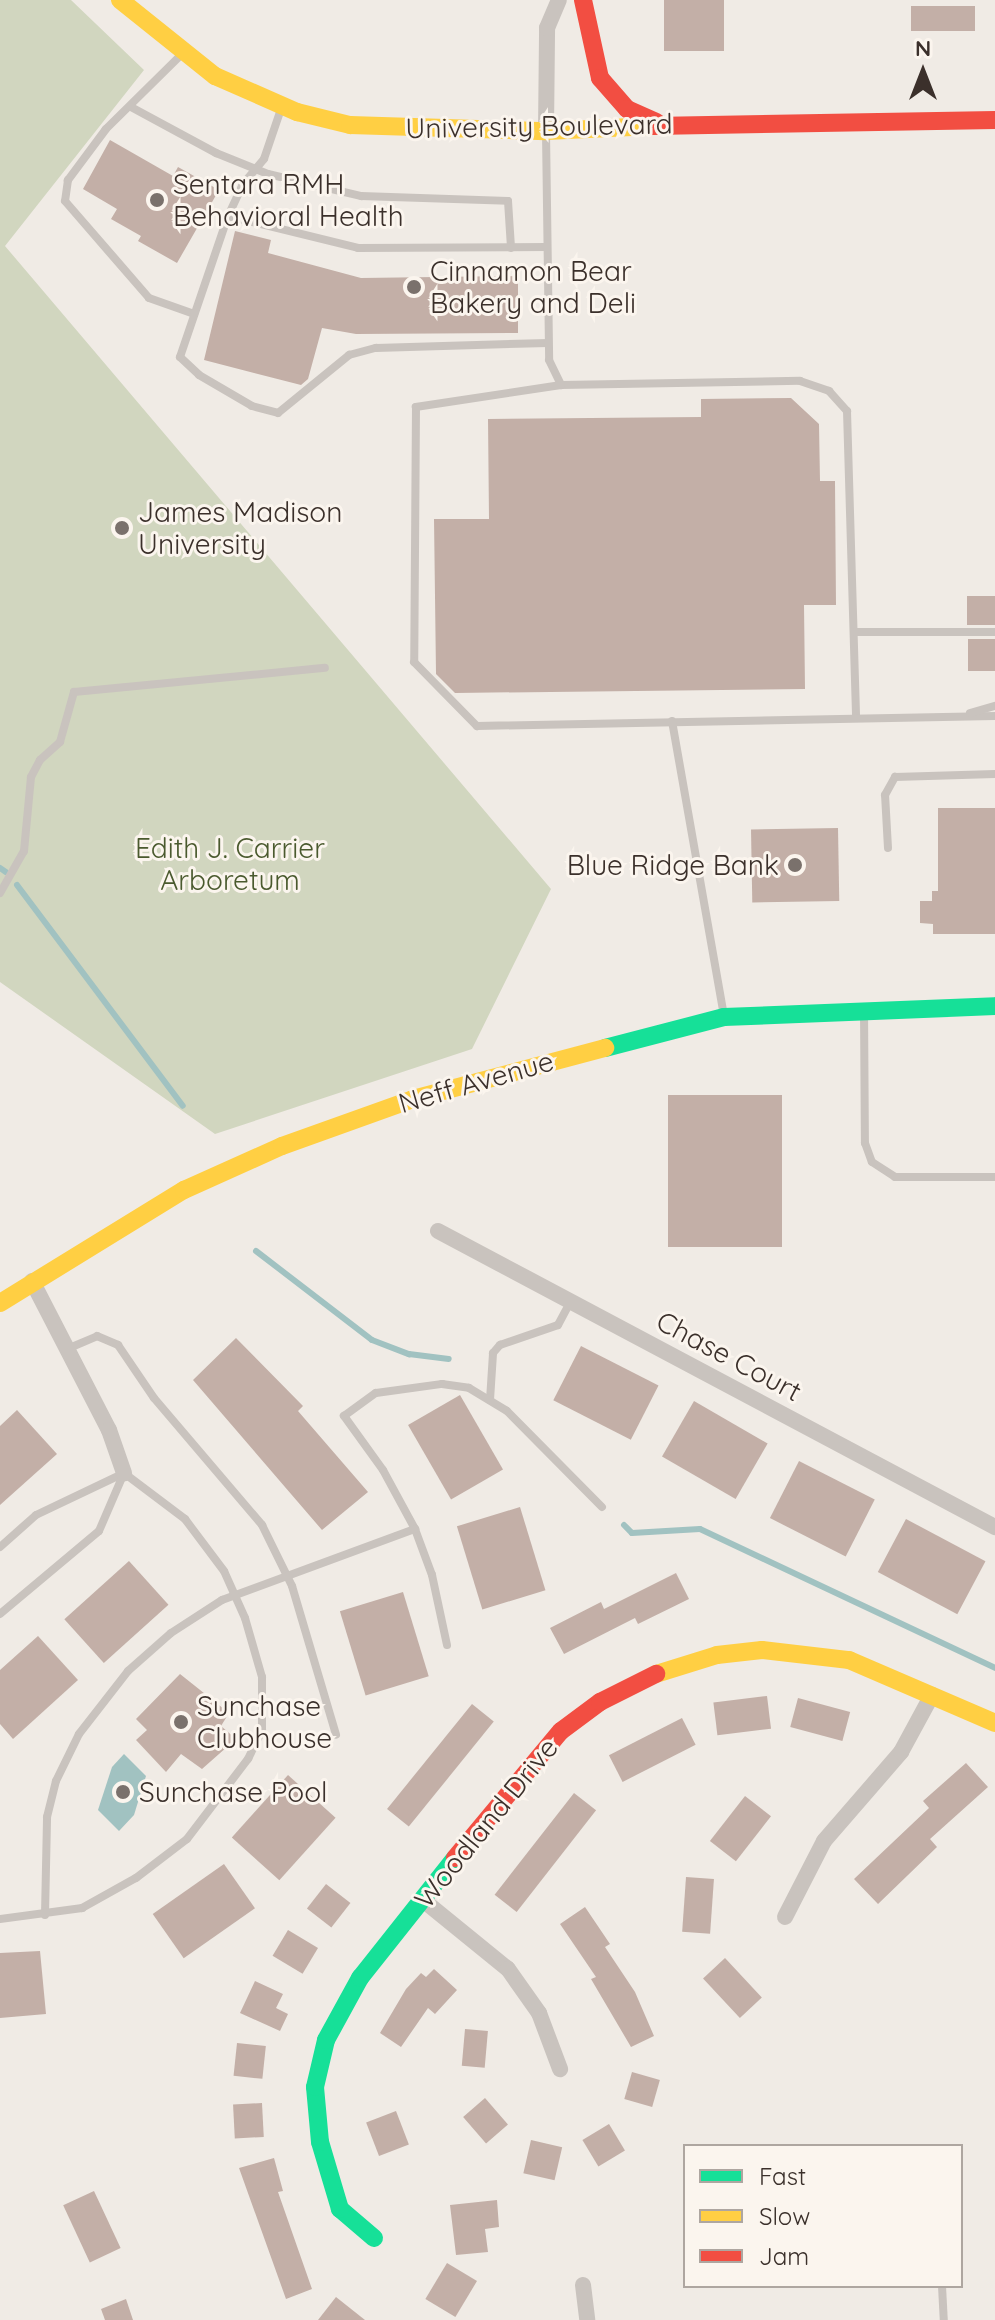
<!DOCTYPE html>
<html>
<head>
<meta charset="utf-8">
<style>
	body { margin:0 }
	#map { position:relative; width:995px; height:2320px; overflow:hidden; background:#f0ebe5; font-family:Quicksand,sans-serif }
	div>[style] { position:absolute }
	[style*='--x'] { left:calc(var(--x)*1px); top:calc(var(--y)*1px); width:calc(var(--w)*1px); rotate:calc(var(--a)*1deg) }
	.green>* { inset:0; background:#d1d6bf }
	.water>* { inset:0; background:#a1c2c1 }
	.stream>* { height:6px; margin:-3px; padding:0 3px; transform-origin:3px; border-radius:3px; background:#a1c2c1 }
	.building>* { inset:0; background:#c3afa7; transform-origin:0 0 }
	.lane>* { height:8px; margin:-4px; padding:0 4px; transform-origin:4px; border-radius:4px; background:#c9c3be }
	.street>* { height:16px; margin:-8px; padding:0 8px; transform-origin:8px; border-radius:8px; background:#c9c3be }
	.fast>* { height:18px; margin:-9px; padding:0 9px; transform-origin:9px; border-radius:9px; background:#16e098 }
	.slow>* { height:18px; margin:-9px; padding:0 9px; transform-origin:9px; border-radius:9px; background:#ffcf43 }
	.jam>* { height:18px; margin:-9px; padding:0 9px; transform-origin:9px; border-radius:9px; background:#f24e42 }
	.dots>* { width:22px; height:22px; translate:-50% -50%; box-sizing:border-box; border:4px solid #fbf5ee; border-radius:50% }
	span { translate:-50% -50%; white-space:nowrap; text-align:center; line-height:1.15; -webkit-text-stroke:6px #fbf5ee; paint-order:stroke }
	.street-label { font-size:28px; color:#3b302b }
	.poi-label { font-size:28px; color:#3b302b }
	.left { translate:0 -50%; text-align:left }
	.right { translate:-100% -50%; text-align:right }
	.park-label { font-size:28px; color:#4a5a2e }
	.legend { position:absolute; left:683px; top:2144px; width:280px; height:144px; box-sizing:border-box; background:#fbf5ee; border:2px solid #aea6a0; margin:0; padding:10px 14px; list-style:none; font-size:24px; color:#3b302b }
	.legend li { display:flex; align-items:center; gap:16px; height:40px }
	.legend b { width:40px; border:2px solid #aea6a0 }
	.north { position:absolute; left:883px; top:32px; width:80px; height:80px; -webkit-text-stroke:6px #fbf5ee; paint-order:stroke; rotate:0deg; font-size:22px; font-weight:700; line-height:32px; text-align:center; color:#3b302b }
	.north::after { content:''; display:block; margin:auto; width:28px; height:36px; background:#3b302b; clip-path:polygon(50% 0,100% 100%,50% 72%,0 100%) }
</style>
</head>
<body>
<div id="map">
	<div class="green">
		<div style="clip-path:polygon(0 0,71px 0,144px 70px,5px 246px,551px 889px,472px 1049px,215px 1134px,0 982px)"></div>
	</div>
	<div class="water">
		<div style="clip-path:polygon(124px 1754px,146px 1776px,134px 1815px,119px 1831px,98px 1810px,112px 1767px)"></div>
	</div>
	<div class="stream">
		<div style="--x:0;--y:868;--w:7;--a:34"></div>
		<div style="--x:17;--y:885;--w:276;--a:53.1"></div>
		<div style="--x:256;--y:1251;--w:146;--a:37.5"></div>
		<div style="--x:372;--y:1340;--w:40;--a:21"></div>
		<div style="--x:409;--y:1354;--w:40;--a:7.1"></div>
		<div style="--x:624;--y:1525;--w:11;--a:45"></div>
		<div style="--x:632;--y:1533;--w:68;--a:-3.4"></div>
		<div style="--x:700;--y:1529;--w:326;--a:25.2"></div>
	</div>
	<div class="building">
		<div style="left:664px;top:0;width:60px;height:51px"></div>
		<div style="left:911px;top:6px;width:64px;height:25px"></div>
		<div style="clip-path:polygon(110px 140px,173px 176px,178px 167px,219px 190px,177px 263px,138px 241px,141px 236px,111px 219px,117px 209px,83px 189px)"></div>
		<div style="clip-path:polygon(235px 231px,271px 240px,268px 253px,361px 278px,518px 276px,518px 333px,356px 334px,322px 328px,308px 379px,301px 385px,204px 360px)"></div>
		<div style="clip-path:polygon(791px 398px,819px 424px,820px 481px,835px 481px,836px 605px,804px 605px,805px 689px,455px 693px,436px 674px,434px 519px,489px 519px,488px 419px,701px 417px,701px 399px)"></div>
		<div style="left:995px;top:596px;width:29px;height:28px;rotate:90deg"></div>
		<div style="left:968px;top:639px;width:27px;height:32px"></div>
		<div style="clip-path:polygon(938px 808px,995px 808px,995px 934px,933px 934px,933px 924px,920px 923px,920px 901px,932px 901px,932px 891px,938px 891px)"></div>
		<div style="left:838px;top:828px;width:73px;height:87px;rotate:89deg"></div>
		<div style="left:668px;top:1095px;width:114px;height:152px"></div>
		<div style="clip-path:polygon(236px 1338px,303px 1406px,298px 1411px,368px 1492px,322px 1530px,193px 1380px)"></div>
		<div style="left:581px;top:1346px;width:87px;height:61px;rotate:27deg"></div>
		<div style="left:460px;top:1395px;width:86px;height:60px;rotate:60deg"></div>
		<div style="left:694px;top:1401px;width:85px;height:64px;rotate:30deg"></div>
		<div style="clip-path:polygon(17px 1410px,57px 1454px,0 1505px,0 1426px)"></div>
		<div style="left:799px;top:1461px;width:85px;height:64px;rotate:27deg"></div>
		<div style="left:520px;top:1507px;width:87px;height:66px;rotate:73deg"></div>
		<div style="left:906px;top:1519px;width:90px;height:60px;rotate:28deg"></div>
		<div style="left:129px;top:1561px;width:59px;height:87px;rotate:48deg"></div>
		<div style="clip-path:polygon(676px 1573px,689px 1599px,638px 1624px,635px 1618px,564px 1654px,550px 1628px,601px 1602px,604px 1609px)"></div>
		<div style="left:403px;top:1592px;width:88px;height:66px;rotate:73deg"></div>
		<div style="clip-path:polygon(38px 1636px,78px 1680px,13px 1739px,0 1724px,0 1670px)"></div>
		<div style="clip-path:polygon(180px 1674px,229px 1713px,221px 1726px,236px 1739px,202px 1769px,181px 1754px,166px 1772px,136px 1740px,147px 1730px,136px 1719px)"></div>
		<div style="left:767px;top:1696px;width:33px;height:54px;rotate:83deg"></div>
		<div style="left:798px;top:1698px;width:54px;height:30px;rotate:15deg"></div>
		<div style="left:472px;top:1704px;width:28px;height:135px;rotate:39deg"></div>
		<div style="left:682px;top:1718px;width:30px;height:82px;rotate:63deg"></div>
		<div style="clip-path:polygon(966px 1763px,988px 1787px,930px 1839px,937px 1847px,878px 1904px,854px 1879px,929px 1808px,923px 1801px)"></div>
		<div style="left:288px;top:1775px;width:64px;height:84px;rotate:42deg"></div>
		<div style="left:574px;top:1793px;width:28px;height:129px;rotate:38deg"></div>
		<div style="left:745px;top:1796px;width:33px;height:57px;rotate:38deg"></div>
		<div style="left:224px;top:1864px;width:54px;height:87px;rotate:55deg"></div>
		<div style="left:686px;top:1877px;width:28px;height:55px;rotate:4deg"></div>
		<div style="left:326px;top:1884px;width:31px;height:31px;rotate:38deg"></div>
		<div style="clip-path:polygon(585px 1907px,610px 1944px,605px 1947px,635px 1992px,654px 2036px,631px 2047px,591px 1979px,596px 1977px,560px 1924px)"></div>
		<div style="left:288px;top:1930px;width:35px;height:30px;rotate:31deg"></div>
		<div style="clip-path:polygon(40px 1951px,46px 2014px,0 2018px,0 1953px)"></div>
		<div style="left:725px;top:1958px;width:54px;height:30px;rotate:47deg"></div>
		<div style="clip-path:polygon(434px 1969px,457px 1990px,435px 2014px,428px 2008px,401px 2047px,380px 2033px,406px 1989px,421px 1973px,426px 1977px)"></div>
		<div style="clip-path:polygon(255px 1981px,283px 1994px,276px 2008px,288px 2014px,280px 2031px,240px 2013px)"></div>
		<div style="left:465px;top:2029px;width:23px;height:37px;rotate:5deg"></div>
		<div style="left:237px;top:2043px;width:29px;height:33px;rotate:6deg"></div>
		<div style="left:632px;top:2072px;width:29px;height:28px;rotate:16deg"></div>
		<div style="left:485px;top:2098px;width:35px;height:29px;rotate:49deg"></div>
		<div style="left:262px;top:2103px;width:34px;height:29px;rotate:87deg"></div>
		<div style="left:396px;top:2111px;width:36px;height:32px;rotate:69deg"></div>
		<div style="left:609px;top:2124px;width:31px;height:31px;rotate:59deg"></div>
		<div style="left:531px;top:2140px;width:32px;height:34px;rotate:13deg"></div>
		<div style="clip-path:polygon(274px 2158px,283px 2191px,278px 2192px,312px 2289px,286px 2299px,239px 2168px)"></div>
		<div style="left:94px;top:2191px;width:63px;height:34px;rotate:65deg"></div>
		<div style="clip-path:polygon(497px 2200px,499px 2227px,485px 2229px,488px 2252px,456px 2255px,450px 2205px)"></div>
		<div style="left:447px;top:2263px;width:35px;height:42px;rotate:31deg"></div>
		<div style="clip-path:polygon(336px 2297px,365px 2320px,318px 2320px)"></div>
		<div style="clip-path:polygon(126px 2299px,133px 2320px,105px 2320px,101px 2309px)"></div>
	</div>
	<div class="lane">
		<div style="--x:184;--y:52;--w:110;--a:135.4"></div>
		<div style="--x:106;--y:129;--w:64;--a:126.7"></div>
		<div style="--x:68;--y:180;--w:21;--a:98"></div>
		<div style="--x:65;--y:201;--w:128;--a:49.1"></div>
		<div style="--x:149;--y:298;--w:48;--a:19.6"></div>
		<div style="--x:282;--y:106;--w:56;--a:108.8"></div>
		<div style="--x:264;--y:159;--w:33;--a:130"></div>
		<div style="--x:243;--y:184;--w:35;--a:115"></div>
		<div style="--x:228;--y:216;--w:149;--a:108.8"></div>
		<div style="--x:180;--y:357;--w:26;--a:43"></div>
		<div style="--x:199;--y:375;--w:61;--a:30.3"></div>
		<div style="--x:252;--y:406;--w:27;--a:15"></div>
		<div style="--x:278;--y:413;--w:92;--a:-39.2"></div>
		<div style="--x:349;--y:355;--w:28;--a:-15"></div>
		<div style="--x:376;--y:348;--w:172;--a:-1.7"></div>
		<div style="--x:131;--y:107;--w:97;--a:28.4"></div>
		<div style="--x:216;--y:153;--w:56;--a:22"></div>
		<div style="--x:268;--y:174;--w:96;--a:13.3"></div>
		<div style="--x:361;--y:196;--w:147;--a:1.9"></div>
		<div style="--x:508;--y:201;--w:47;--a:86.3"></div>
		<div style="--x:546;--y:133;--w:227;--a:89.2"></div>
		<div style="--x:549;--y:360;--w:28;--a:64"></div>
		<div style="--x:561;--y:385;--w:239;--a:-1"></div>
		<div style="--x:800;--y:381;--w:31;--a:19"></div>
		<div style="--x:829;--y:391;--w:27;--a:48"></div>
		<div style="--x:847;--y:411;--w:306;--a:88.3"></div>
		<div style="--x:228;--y:216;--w:134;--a:13.8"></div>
		<div style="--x:358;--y:248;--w:189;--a:-0.3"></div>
		<div style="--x:561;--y:385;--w:147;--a:171.4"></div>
		<div style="--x:416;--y:407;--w:255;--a:90.4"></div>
		<div style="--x:414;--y:662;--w:90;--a:45.5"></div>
		<div style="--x:477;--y:726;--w:518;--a:-1.11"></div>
		<div style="--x:854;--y:632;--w:141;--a:0"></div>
		<div style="--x:970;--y:713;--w:26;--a:-16"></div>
		<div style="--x:672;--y:721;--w:301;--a:80"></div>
		<div style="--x:888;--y:848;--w:53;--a:-93.2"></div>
		<div style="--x:885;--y:795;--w:21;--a:-61"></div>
		<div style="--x:895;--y:777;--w:100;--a:-1.7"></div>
		<div style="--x:0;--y:893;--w:48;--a:-60.3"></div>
		<div style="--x:24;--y:851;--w:74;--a:-84.6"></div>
		<div style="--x:31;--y:777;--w:19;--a:-62"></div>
		<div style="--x:40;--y:760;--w:27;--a:-42"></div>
		<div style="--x:60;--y:742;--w:52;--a:-74.4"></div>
		<div style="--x:74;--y:692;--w:252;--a:-5.5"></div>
		<div style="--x:864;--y:1009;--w:134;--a:89.6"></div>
		<div style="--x:865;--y:1143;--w:20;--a:70"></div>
		<div style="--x:872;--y:1162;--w:27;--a:33"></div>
		<div style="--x:895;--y:1177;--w:100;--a:0"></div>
		<div style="--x:67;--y:1349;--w:33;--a:-23"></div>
		<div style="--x:97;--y:1336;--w:23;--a:23"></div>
		<div style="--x:118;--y:1345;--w:64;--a:55.8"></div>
		<div style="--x:154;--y:1398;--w:167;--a:49.6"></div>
		<div style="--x:262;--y:1525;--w:68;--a:63.8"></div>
		<div style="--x:292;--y:1586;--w:155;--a:73.5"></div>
		<div style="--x:490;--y:1400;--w:47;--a:-86.3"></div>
		<div style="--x:493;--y:1353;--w:11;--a:-49"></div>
		<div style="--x:500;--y:1345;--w:61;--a:-19"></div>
		<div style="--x:558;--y:1325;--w:26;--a:-62"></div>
		<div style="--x:0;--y:1547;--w:48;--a:-41.6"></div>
		<div style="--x:36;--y:1515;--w:98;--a:-25.5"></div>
		<div style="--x:0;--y:1614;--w:129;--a:-40"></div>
		<div style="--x:99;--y:1531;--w:63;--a:-66.7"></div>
		<div style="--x:447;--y:1645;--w:72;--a:-102.1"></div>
		<div style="--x:432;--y:1575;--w:49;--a:-110.3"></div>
		<div style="--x:415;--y:1529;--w:67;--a:-118.5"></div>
		<div style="--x:383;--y:1470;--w:67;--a:-125.8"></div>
		<div style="--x:344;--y:1416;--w:39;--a:-36"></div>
		<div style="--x:376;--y:1393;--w:67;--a:-7.8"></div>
		<div style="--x:442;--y:1384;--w:27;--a:8"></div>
		<div style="--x:469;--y:1388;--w:44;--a:31.2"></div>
		<div style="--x:507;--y:1411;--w:135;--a:45.3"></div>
		<div style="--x:45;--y:1915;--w:98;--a:-88.8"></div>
		<div style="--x:47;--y:1817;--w:37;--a:-76"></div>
		<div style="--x:56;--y:1781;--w:52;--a:-63.9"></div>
		<div style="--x:79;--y:1734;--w:80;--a:-52.1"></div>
		<div style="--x:128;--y:1671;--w:57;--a:-41.5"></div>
		<div style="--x:171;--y:1633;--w:61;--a:-32.9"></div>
		<div style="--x:222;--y:1600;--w:206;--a:-20.2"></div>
		<div style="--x:0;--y:1919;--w:83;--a:-7.6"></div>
		<div style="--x:82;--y:1908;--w:62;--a:-29.1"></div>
		<div style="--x:136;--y:1878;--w:64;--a:-37.4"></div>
		<div style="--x:187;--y:1839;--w:101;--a:-52.7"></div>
		<div style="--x:248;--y:1759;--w:32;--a:-64"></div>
		<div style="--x:262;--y:1730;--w:53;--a:-90"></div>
		<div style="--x:262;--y:1677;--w:61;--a:-106.1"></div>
		<div style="--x:245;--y:1618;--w:51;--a:-114.1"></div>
		<div style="--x:224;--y:1571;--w:65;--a:-126.9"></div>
		<div style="--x:185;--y:1519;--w:76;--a:-143"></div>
		<div style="--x:942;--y:2286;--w:34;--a:87"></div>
	</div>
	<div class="street">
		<div style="--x:546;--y:131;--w:103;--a:-89.4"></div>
		<div style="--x:547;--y:28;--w:30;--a:-67"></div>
		<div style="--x:438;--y:1231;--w:631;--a:27.99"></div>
		<div style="--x:32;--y:1281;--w:168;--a:62.7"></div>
		<div style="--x:109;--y:1430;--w:46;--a:70.8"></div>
		<div style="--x:423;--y:1900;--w:109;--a:39.1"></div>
		<div style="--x:508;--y:1969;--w:54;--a:54.8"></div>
		<div style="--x:539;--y:2013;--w:60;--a:69.4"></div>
		<div style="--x:785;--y:1917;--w:85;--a:-62.8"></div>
		<div style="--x:824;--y:1841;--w:118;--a:-49.1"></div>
		<div style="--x:901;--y:1752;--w:65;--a:-61.5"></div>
		<div style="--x:583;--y:2285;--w:35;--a:83"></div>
	</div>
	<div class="fast">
		<div style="--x:605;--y:1048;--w:123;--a:-14.6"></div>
		<div style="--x:724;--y:1017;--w:271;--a:-2.3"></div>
		<div style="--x:374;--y:2238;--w:45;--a:-139.5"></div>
		<div style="--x:340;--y:2209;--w:70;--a:-106.6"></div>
		<div style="--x:320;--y:2142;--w:55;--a:-95.2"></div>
		<div style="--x:315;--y:2087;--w:48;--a:-76.8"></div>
		<div style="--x:326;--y:2040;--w:71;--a:-61.3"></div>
		<div style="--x:360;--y:1978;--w:153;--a:-51.6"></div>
	</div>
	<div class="slow">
		<div style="--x:120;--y:0;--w:122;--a:38.7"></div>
		<div style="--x:215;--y:76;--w:90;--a:23.7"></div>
		<div style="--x:297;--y:112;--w:55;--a:13.8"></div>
		<div style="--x:350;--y:125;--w:196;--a:1.8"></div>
		<div style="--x:546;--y:131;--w:107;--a:-2.7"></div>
		<div style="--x:0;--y:1303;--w:216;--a:-31.6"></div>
		<div style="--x:184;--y:1190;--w:107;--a:-24.2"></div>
		<div style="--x:282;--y:1146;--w:139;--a:-19.7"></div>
		<div style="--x:413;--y:1099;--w:199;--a:-14.9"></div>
		<div style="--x:656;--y:1674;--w:64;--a:-17.3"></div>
		<div style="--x:717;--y:1655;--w:45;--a:-6.3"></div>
		<div style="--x:762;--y:1650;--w:88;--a:6.6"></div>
		<div style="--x:849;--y:1660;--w:159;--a:23.3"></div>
	</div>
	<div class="jam">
		<div style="--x:583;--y:0;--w:80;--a:77.7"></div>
		<div style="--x:600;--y:78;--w:41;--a:48.9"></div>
		<div style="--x:627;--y:109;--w:32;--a:24"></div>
		<div style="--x:653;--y:126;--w:342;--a:-1"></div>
		<div style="--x:455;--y:1858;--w:165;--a:-50.2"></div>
		<div style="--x:561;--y:1731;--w:49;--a:-36.6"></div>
		<div style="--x:600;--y:1702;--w:63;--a:-26.6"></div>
	</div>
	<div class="dots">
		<div style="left:157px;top:200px;background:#7a716c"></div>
		<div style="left:414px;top:287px;background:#7a716c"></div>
		<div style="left:122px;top:528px;background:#7a716c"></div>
		<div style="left:795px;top:865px;background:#7a716c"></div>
		<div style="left:181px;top:1722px;background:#7a716c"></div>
		<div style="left:123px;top:1792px;background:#7a716c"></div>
	</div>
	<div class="street-label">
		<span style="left:539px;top:126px;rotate:-1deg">University Boulevard</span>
		<span style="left:476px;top:1082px;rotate:-16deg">Neff Avenue</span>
		<span style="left:729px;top:1356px;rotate:28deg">Chase Court</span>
		<span style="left:486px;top:1823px;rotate:-51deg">Woodland Drive</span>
	</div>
	<div class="poi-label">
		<span class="left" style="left:173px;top:200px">Sentara RMH<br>Behavioral Health</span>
		<span class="left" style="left:430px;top:287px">Cinnamon Bear<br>Bakery and Deli</span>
		<span class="left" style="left:138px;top:528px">James Madison<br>University</span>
		<span class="right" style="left:779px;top:865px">Blue Ridge Bank</span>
		<span class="left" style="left:197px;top:1722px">Sunchase<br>Clubhouse</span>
		<span class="left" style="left:139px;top:1792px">Sunchase Pool</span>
	</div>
	<div class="park-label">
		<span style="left:230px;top:864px">Edith J. Carrier<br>Arboretum</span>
	</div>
	<ul class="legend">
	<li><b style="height:10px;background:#16e098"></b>Fast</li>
	<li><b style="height:10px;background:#ffcf43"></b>Slow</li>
	<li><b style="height:10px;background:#f24e42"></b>Jam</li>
	</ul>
	<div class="north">N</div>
</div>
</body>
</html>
